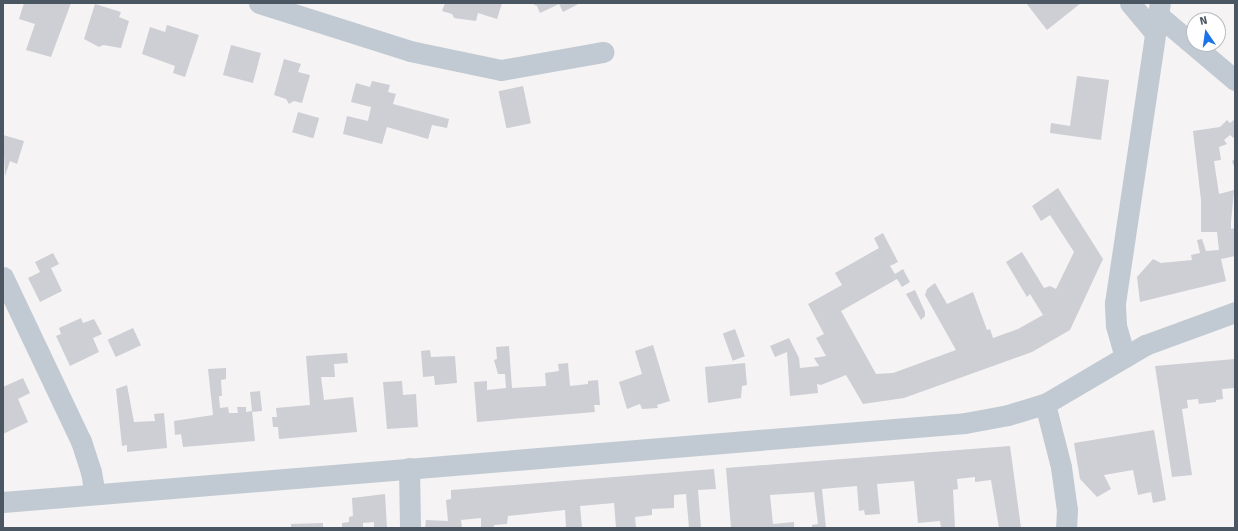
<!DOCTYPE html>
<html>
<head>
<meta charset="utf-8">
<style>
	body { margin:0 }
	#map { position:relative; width:1238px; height:531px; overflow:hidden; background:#f5f3f3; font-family:"Fira Sans",sans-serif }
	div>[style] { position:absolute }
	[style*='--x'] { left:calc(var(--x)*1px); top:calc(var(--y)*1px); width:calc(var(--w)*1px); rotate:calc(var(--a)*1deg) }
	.building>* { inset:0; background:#cdcfd5; transform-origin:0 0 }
	.minor>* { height:21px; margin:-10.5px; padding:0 10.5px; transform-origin:10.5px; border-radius:10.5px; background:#c1cad2 }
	span { translate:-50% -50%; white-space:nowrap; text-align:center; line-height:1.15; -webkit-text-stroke:3.5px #fff; paint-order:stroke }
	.frame { position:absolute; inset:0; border:4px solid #4a5661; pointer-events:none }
	.north { position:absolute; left:1186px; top:12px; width:40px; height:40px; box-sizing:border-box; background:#fff; border:1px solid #b7bbc0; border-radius:50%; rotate:347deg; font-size:11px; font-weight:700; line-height:16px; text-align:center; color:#4a5661 }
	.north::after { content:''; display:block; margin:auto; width:14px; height:18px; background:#1a73e8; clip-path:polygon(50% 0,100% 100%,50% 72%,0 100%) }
</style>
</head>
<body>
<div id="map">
	<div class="building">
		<div style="clip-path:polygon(24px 3px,71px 3px,51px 57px,26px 50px,35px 24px,19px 19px)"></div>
		<div style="clip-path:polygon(445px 3px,502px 3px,497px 19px,478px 13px,476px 21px,454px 18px,452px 14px,442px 11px)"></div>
		<div style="clip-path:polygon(531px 3px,580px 3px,563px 12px,559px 4px,540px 13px,537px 6px)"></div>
		<div style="clip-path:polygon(1026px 3px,1081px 3px,1047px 30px)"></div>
		<div style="clip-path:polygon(95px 4px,121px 12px,119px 17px,129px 21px,121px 48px,103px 45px,99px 47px,84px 39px)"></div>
		<div style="clip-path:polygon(167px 25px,199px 35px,185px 77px,173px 73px,175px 66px,142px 54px,150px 27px,165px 32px)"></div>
		<div style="left:231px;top:45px;width:31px;height:31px;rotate:15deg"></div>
		<div style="clip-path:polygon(284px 59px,301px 64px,298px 72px,310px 75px,302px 103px,294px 101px,289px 104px,286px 99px,274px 95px)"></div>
		<div style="clip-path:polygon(1077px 76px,1109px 80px,1101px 140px,1050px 133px,1051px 123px,1070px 126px)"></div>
		<div style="clip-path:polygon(372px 81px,390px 85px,388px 92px,396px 94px,393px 104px,449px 119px,447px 128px,432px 125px,428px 139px,387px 127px,382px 144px,343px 134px,347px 116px,368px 121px,371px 107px,351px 102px,356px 83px,370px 87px)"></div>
		<div style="left:523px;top:86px;width:38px;height:25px;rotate:78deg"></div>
		<div style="left:298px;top:112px;width:22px;height:21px;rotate:16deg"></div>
		<div style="clip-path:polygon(1235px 119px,1235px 139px,1230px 135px,1224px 140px,1227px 144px,1219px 147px,1221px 160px,1214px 161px,1219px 194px,1234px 190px,1231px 222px,1231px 229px,1235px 228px,1235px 256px,1221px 259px,1226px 281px,1140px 302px,1137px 277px,1153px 259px,1161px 263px,1192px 260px,1191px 255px,1200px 253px,1197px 240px,1202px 239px,1206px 251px,1219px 250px,1217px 232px,1201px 232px,1201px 200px,1193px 131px,1220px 127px,1227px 120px,1230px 123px)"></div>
		<div style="clip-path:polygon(3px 135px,24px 141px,17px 164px,10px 161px,5px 176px)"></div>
		<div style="clip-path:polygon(1235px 159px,1235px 169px,1232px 161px)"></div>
		<div style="clip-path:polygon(1058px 188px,1103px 259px,1070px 330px,1032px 352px,904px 398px,863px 404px,846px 375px,821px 385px,817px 384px,818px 393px,790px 396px,787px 352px,775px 357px,770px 346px,789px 338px,799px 358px,800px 368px,819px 366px,814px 358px,826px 356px,816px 338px,824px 334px,808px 304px,842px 285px,835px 273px,879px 248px,874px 238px,883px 233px,898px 262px,890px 266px,895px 274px,903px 269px,910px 282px,902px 287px,897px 279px,841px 311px,876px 374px,893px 373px,956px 350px,925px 295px,927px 289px,935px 283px,947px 304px,973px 292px,987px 330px,990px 329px,993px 338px,1018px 329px,1043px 315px,1030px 294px,1027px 297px,1006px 262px,1022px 252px,1044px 288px,1050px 286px,1056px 289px,1074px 252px,1050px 215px,1041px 221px,1032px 206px)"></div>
		<div style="clip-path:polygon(53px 253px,59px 264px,51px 268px,62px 291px,40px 302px,28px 278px,40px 272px,35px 262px)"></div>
		<div style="clip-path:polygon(915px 290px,925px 312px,925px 316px,921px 320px,906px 294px)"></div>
		<div style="clip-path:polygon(81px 318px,83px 323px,94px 319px,102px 334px,93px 338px,99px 352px,70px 366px,56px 336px,61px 334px,59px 328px)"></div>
		<div style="left:133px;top:328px;width:19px;height:28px;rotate:65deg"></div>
		<div style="left:735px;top:329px;width:29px;height:13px;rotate:70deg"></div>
		<div style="clip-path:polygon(653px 345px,670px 401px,657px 405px,658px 408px,642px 409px,640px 404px,627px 409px,619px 382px,642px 374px,635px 351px)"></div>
		<div style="clip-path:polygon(509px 346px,512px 388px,546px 386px,545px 373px,559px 371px,558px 364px,568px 363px,570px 386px,588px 384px,588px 381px,598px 380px,600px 405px,594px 405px,595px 412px,477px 422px,474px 382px,487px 381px,487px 390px,506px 388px,505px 374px,498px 374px,494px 360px,497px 359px,496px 347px)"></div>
		<div style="clip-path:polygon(430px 350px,431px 357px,455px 356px,457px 383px,435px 385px,434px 376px,423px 377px,421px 351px)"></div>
		<div style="clip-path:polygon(347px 353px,348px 363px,334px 364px,335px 377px,321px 377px,324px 400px,353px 397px,357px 432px,279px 439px,278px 427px,273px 427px,272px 417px,277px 417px,276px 408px,310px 405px,306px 356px)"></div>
		<div style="clip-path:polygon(1235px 359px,1235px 388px,1222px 389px,1223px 399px,1216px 400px,1216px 402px,1199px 404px,1198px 399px,1187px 400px,1188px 408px,1182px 409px,1192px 475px,1172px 477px,1155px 366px)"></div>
		<div style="clip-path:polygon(745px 363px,747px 385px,742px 386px,741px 398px,708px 403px,705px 367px)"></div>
		<div style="clip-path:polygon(226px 368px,226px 379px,221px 380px,222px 396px,219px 396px,220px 408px,228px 407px,229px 413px,238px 413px,237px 407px,246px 407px,246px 412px,252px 411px,255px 441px,183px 447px,181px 434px,175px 435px,174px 421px,213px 415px,208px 369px)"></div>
		<div style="clip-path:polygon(23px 378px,30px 393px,18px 399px,28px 422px,3px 434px,3px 387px)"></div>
		<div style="clip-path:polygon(402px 381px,403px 395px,416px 394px,418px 427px,387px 429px,383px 382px)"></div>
		<div style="clip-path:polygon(127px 385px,134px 422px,155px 421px,154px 414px,164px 413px,167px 448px,127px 452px,127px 445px,122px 446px,116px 389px)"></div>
		<div style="left:260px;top:391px;width:20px;height:10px;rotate:84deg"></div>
		<div style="clip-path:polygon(1154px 430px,1166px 500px,1153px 503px,1151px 492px,1138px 495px,1133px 470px,1104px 475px,1111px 489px,1097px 497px,1080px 479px,1074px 443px)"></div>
		<div style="clip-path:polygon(1010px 446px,1021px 528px,999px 528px,991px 480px,975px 482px,975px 477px,957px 479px,958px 489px,953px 490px,955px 528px,941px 528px,940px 521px,918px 523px,914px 481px,877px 484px,880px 514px,865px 515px,864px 510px,859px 511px,857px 486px,822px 489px,826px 528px,812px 528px,812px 525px,818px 524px,814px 492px,770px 495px,773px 524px,794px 522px,794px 528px,731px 528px,726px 468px)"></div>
		<div style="clip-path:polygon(714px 469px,716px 489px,698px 490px,701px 528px,689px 528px,686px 494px,674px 495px,674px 508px,652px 509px,652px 515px,635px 517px,636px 528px,616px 528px,614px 503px,580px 506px,582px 528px,566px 528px,565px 510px,508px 516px,507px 524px,494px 525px,494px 528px,481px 528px,481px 518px,461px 520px,462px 528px,425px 528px,426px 520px,448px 521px,446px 500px,451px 499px,451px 490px)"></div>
		<div style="clip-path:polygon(385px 494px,387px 528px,374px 528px,374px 522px,363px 523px,363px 528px,342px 528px,342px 523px,349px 522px,349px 517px,353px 516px,352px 498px)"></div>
		<div style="clip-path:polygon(323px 523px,323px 528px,291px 528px,291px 524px)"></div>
	</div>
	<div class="minor">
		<div style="--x:259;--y:3;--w:158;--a:17.6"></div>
		<div style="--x:410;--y:51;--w:93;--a:11.8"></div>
		<div style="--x:501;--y:70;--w:104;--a:-10"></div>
		<div style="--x:1130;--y:3;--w:39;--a:50"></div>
		<div style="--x:1158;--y:15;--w:101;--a:40.2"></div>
		<div style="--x:3;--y:277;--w:182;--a:64.6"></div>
		<div style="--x:81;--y:441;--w:33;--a:72"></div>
		<div style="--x:91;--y:472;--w:22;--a:80"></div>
		<div style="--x:1125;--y:357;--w:33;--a:-106"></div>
		<div style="--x:1116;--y:325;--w:22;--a:-93"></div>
		<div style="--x:1115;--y:303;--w:303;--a:-81.5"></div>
		<div style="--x:1045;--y:404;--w:65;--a:75.7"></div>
		<div style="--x:1061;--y:467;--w:43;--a:82.1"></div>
		<div style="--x:1067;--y:510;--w:18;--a:93"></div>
		<div style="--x:409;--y:468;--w:60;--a:89"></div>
		<div style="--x:3;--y:502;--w:965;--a:-4.69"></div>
		<div style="--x:965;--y:423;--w:44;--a:-10.5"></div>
		<div style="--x:1008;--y:415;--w:39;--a:-17"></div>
		<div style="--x:1045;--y:404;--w:116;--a:-30.5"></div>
		<div style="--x:1145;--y:345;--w:96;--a:-20.1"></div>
	</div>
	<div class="frame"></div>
	<div class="north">N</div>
</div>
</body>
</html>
